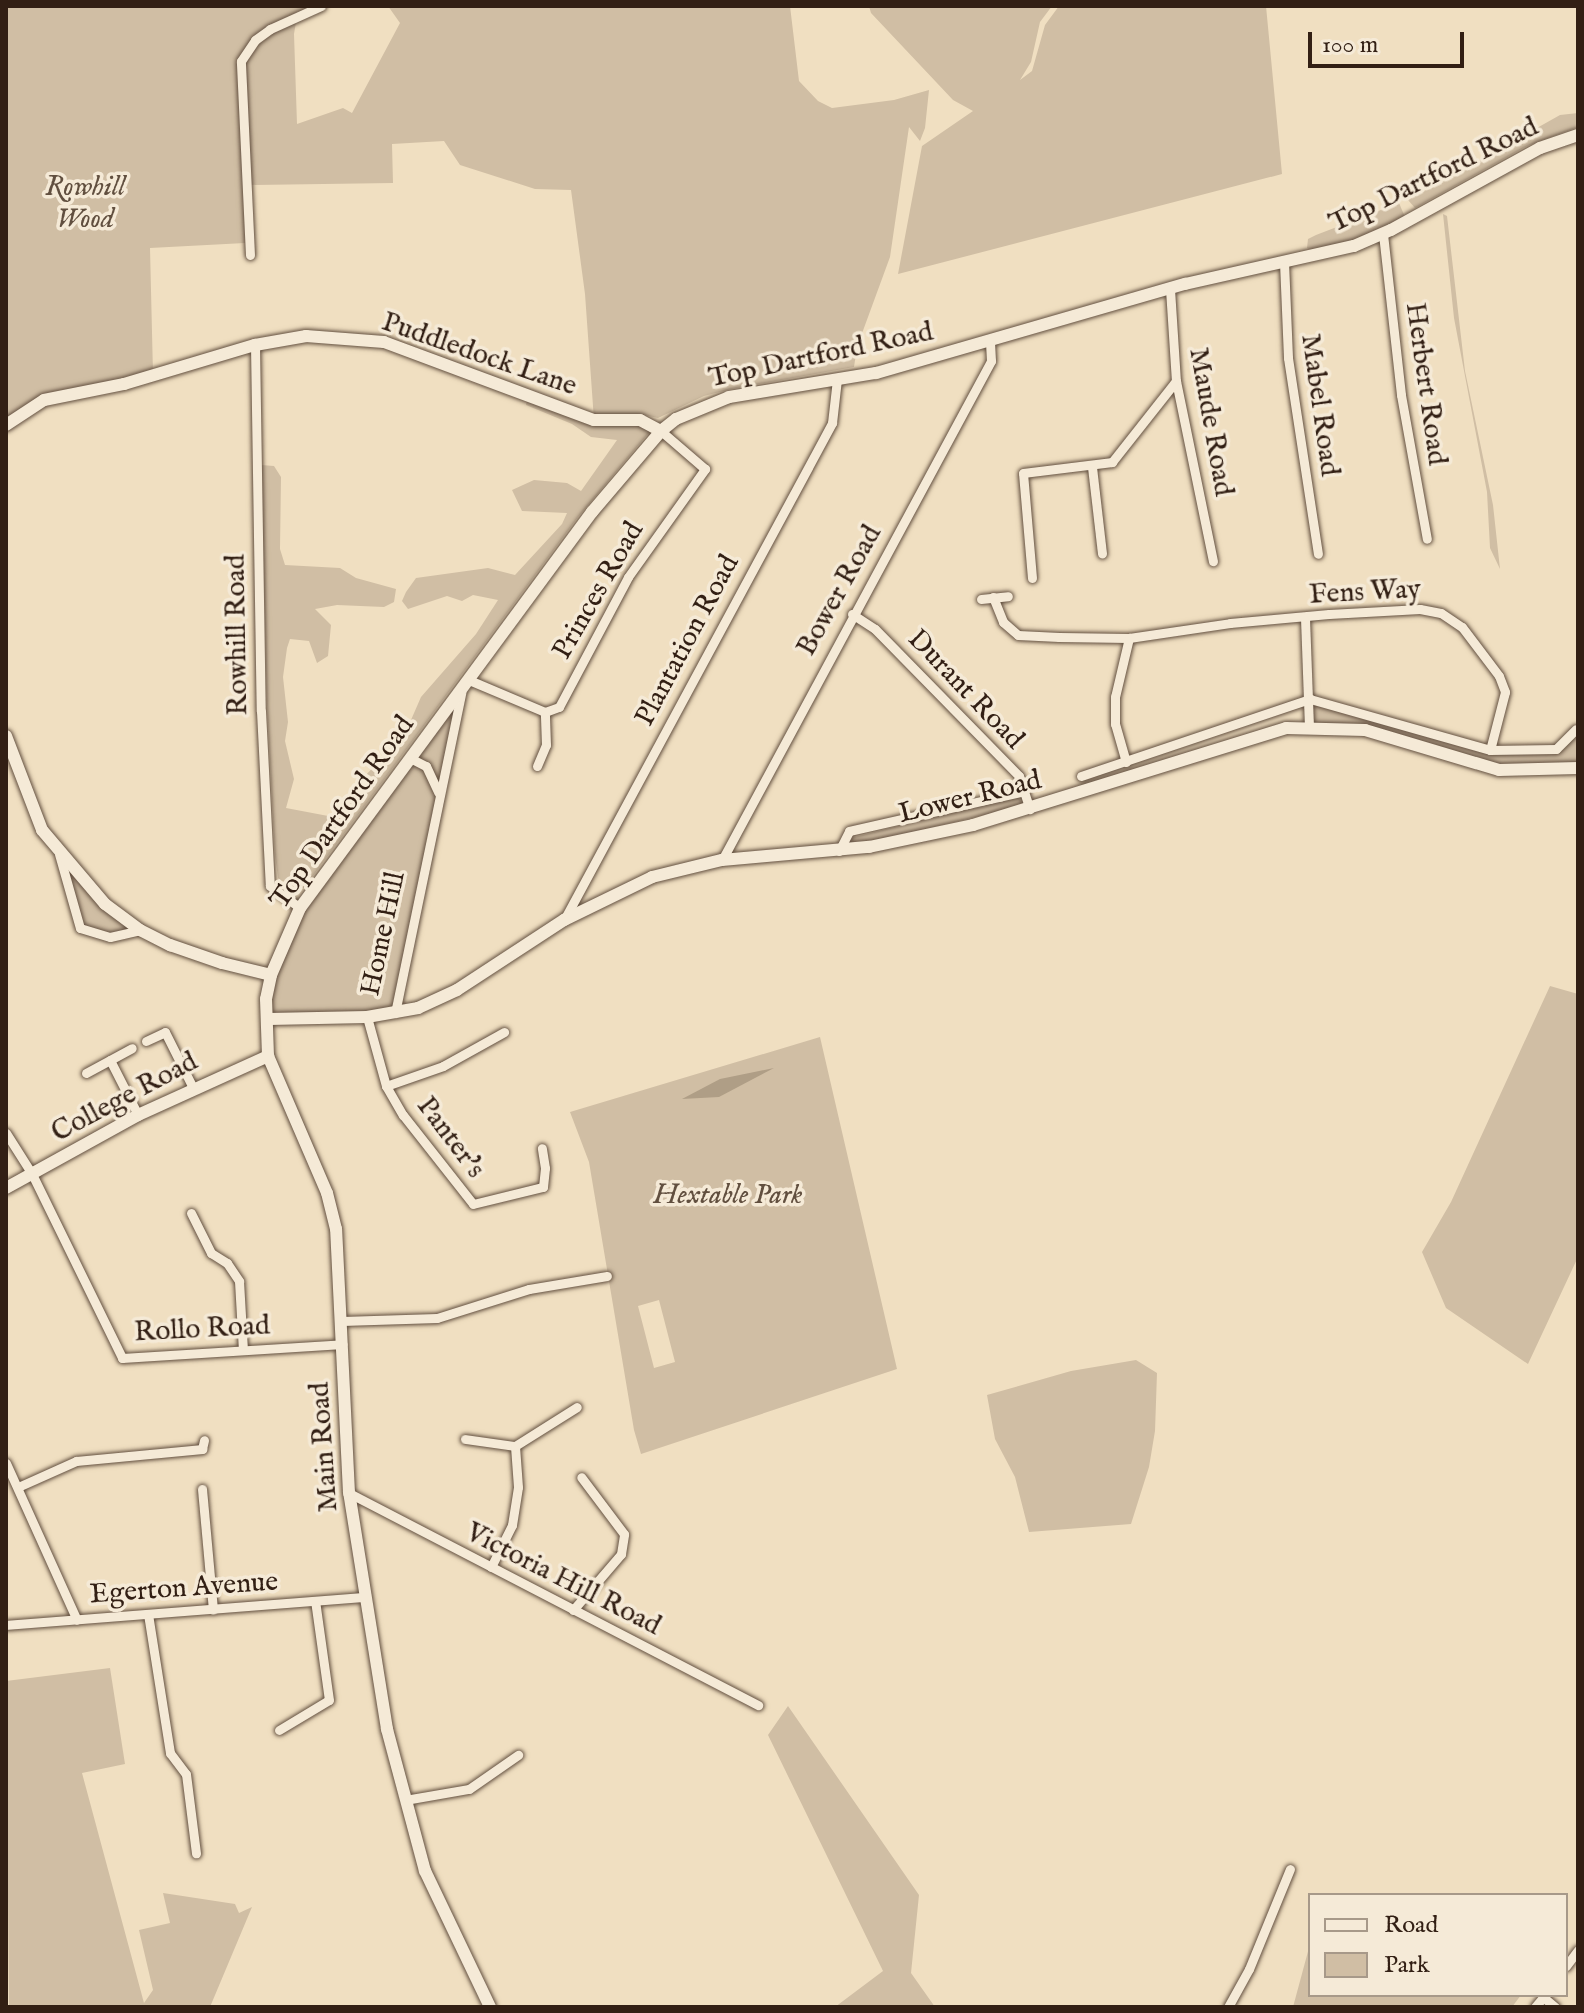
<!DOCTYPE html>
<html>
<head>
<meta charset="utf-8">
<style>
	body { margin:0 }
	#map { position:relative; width:1584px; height:2013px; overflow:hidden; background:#f0dfc1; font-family:"IM FELL English",serif }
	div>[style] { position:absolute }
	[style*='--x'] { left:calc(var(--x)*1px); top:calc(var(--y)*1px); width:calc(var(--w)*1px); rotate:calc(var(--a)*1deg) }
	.green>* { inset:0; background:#d0bea4 }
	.water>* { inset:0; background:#af9e86 }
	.roads { filter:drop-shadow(0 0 2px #624f3f) drop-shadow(0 0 2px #624f3f) }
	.street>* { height:9px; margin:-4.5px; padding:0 4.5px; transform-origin:4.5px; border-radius:4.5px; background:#f5ead7 }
	.secondary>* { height:12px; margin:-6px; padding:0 6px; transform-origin:6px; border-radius:6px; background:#f5ead7 }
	span { translate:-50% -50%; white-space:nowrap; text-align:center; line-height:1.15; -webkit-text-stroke:7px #f5ead7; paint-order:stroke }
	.street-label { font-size:28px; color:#321f14 }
	.park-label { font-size:28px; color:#614f3f; font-style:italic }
	.frame { position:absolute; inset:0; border:8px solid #321f14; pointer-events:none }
	.legend { position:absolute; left:1308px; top:1893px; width:260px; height:104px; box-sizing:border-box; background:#f5ead7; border:2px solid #a79989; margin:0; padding:10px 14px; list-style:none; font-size:24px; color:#321f14 }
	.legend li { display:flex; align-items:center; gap:16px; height:40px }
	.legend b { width:40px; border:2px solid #a79989 }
	.scale { position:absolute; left:1308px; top:32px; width:156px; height:36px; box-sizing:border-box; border:4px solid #321f14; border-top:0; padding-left:10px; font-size:24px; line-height:28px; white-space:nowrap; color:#321f14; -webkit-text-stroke:6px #f5ead7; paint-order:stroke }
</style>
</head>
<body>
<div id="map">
	<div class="green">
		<div style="clip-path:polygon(6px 6px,321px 6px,299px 18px,298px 10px,294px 34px,297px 124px,343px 108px,352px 113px,400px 23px,388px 6px,790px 6px,799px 81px,818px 101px,832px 108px,894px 100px,929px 90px,925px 128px,920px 141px,909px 127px,890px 257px,857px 347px,854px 367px,731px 389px,704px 396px,658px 418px,644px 415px,594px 420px,585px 294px,571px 190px,535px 189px,460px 165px,444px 141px,392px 144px,393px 183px,245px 185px,245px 243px,150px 248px,153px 374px,44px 399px,6px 424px)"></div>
		<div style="clip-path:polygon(869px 6px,1052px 6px,1040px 22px,1031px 62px,1020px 80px,1032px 71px,1045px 25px,1059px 6px,1266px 6px,1282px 174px,898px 274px,922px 146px,973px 111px,953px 100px,871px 13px)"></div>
		<div style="clip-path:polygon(1578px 113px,1578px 127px,1527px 146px,1415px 208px,1408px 200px,1560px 115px)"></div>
		<div style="clip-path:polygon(1399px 203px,1405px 217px,1382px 228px,1350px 241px,1311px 250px,1307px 248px,1308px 239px,1316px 235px)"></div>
		<div style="clip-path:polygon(1443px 214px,1447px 216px,1465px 371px,1493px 505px,1500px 569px,1490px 548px,1487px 492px,1454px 318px)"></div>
		<div style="clip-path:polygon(527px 399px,593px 423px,638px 423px,652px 429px,578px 517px,304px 888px,289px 889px,278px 878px,275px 855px,267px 703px,261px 465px,274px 466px,281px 477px,280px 549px,285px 565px,340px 568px,356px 578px,396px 589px,394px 602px,384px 607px,337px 605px,315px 609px,331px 625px,328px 656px,317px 663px,309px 641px,290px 639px,287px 648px,283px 677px,288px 722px,285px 741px,294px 779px,286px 808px,344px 819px,355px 786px,404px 736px,421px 697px,476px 634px,498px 600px,473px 595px,462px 601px,447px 596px,408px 609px,402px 601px,406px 592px,416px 578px,488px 568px,515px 575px,562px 524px,567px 513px,522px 511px,512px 490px,534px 480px,567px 483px,581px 491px,617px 440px,591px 437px,572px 424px,526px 405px)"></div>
		<div style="clip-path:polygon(461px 690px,394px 1013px,270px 1020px,272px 975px,293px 921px)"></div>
		<div style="clip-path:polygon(1310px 700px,1490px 750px,1563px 749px,1578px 732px,1578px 768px,1499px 770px,1389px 735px,1309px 726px)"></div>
		<div style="clip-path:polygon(1017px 796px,1022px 803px,1009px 809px,871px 842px,853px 843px,851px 838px)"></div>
		<div style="clip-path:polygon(60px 856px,137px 928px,110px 935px,81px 926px)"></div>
		<div style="clip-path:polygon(1550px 986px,1578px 994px,1578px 1257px,1528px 1364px,1446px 1308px,1422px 1252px,1451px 1202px)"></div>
		<div style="clip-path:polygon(evenodd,820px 1037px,897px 1369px,641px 1454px,634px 1430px,589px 1162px,570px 1112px,820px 1037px,659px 1300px,675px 1362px,654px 1368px,638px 1306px,659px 1300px)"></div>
		<div style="clip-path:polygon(1136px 1360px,1157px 1373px,1155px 1431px,1149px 1467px,1131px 1524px,1029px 1532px,1015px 1477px,995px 1439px,987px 1395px,1071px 1371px)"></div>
		<div style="clip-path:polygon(110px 1668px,125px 1764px,82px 1773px,144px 2003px,153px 1990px,139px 1930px,170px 1923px,163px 1893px,235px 1904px,239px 1913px,252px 1907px,210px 2007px,9px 2007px,6px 1681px)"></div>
		<div style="clip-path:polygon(788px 1706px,919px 1895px,911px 1973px,935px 2007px,835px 2007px,883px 1971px,768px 1735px)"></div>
		<div style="clip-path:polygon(1310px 1944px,1310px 1995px,1521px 1995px,1512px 2007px,1293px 2007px)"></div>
	</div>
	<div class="water">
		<div style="clip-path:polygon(774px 1068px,719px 1097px,682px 1099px,720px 1079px)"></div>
	</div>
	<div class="roads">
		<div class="street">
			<div style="--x:1383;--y:234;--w:162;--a:83.6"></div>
			<div style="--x:1401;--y:395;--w:146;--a:79.8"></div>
			<div style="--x:250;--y:255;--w:194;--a:-92.7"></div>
			<div style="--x:241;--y:61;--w:25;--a:-56"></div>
			<div style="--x:255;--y:40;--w:19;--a:-36"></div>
			<div style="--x:270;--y:29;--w:56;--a:-24.3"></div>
			<div style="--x:1284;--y:262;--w:96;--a:87.6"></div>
			<div style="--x:1288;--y:358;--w:198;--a:81.3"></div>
			<div style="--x:1170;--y:289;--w:92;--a:86.3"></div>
			<div style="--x:1176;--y:381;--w:184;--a:78.4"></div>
			<div style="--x:255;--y:345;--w:366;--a:89.1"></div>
			<div style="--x:261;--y:711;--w:175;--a:87.1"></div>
			<div style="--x:270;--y:886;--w:37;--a:36"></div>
			<div style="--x:1092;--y:467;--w:87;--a:83.4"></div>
			<div style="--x:1032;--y:578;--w:105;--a:-94.9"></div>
			<div style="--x:1023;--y:473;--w:90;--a:-7"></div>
			<div style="--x:1112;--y:462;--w:103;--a:-51.7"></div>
			<div style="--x:993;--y:597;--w:27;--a:68"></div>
			<div style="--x:1003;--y:622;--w:20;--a:41"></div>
			<div style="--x:1018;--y:635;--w:41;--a:2.8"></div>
			<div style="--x:1059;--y:637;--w:70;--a:0.8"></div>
			<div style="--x:1129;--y:638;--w:102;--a:-8.4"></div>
			<div style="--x:1230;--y:623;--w:99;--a:-5.2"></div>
			<div style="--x:1329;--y:614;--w:91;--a:-3.1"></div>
			<div style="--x:1420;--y:609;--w:21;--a:11"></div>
			<div style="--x:1441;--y:613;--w:25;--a:34"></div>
			<div style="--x:1462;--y:627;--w:61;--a:52.9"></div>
			<div style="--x:1499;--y:676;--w:17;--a:69"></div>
			<div style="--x:1505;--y:692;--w:60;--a:104.5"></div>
			<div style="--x:981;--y:599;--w:27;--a:-6"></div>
			<div style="--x:852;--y:614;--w:27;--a:33"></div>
			<div style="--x:875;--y:629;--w:206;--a:45.6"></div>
			<div style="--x:1019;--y:776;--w:35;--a:72"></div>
			<div style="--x:1305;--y:618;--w:108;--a:87.9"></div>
			<div style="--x:469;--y:680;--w:82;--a:22.8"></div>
			<div style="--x:545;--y:712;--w:15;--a:-20"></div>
			<div style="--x:559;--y:707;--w:147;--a:-62"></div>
			<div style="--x:628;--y:577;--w:133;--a:-54.5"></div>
			<div style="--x:705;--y:469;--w:58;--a:-139.2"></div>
			<div style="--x:410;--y:758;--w:18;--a:27"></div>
			<div style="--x:426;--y:766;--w:29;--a:65"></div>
			<div style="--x:1126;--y:762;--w:40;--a:-106"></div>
			<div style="--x:1115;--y:724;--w:27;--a:-90"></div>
			<div style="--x:1115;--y:697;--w:61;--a:-76.7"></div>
			<div style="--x:537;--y:766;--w:23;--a:-67"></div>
			<div style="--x:546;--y:745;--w:33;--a:-92"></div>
			<div style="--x:1081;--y:776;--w:242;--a:-18.6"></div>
			<div style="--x:1310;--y:699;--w:187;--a:15.8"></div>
			<div style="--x:1490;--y:750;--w:66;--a:-0.9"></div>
			<div style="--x:1556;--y:749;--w:28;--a:-45"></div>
			<div style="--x:839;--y:851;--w:22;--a:-63"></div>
			<div style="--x:849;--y:831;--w:180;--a:-12.8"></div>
			<div style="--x:59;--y:854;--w:77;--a:74.2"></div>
			<div style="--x:80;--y:928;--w:31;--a:17"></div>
			<div style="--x:110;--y:937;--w:31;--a:-13"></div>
			<div style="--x:722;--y:860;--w:567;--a:-61.67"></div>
			<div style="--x:991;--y:361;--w:20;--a:-93"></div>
			<div style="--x:564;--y:920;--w:565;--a:-61.66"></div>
			<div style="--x:832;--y:423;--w:44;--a:-83.5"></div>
			<div style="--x:395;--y:1013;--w:327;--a:-78.3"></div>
			<div style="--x:367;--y:1017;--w:72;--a:74.6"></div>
			<div style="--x:386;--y:1086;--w:34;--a:60"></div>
			<div style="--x:403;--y:1115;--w:113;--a:51.8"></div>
			<div style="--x:473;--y:1204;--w:72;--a:-13.7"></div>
			<div style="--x:543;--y:1187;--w:19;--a:-84"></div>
			<div style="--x:545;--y:1168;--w:20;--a:-99"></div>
			<div style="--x:146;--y:1041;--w:21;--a:-25"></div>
			<div style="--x:165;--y:1032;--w:63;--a:63.4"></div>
			<div style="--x:110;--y:1060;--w:62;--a:63"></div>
			<div style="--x:86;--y:1073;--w:52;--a:-28.5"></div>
			<div style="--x:386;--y:1086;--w:60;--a:-19.3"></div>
			<div style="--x:443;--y:1066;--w:70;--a:-29.1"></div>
			<div style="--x:6;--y:1133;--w:49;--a:57.6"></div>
			<div style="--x:32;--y:1174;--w:205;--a:63.9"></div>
			<div style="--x:122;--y:1358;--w:221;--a:-3.6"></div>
			<div style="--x:191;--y:1213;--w:45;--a:63.4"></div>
			<div style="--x:211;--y:1253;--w:19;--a:32"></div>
			<div style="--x:227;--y:1263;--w:22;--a:56"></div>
			<div style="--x:239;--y:1281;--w:69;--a:86.7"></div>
			<div style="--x:342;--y:1321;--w:95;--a:-1.8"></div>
			<div style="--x:437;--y:1318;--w:96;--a:-17.5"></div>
			<div style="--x:529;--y:1289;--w:79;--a:-9.5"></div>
			<div style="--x:465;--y:1439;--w:50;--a:8"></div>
			<div style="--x:6;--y:1463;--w:172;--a:65.7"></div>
			<div style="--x:18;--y:1487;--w:64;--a:-24.1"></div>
			<div style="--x:76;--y:1461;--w:127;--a:-5.4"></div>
			<div style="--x:202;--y:1449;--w:9;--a:-77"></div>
			<div style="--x:202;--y:1489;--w:121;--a:84.8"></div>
			<div style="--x:349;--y:1493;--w:461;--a:27.4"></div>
			<div style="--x:491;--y:1567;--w:47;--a:-63.4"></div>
			<div style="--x:512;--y:1525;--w:38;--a:-81"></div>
			<div style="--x:518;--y:1487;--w:41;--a:-94.2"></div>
			<div style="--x:515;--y:1446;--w:73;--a:-32.2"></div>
			<div style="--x:573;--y:1610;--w:74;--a:-49.4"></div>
			<div style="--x:621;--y:1554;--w:20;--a:-81"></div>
			<div style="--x:624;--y:1534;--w:71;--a:-127"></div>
			<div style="--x:148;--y:1614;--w:141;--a:81"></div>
			<div style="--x:170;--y:1753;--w:26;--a:53"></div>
			<div style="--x:186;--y:1774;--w:80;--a:82.8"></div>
			<div style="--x:6;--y:1625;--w:360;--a:-4.5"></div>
			<div style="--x:279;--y:1730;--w:58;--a:-31"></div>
			<div style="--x:329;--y:1700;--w:100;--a:-98"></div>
			<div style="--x:405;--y:1800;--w:65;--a:-9.8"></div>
			<div style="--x:469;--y:1789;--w:60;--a:-34.8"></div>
			<div style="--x:1566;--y:1966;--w:20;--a:-53"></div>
			<div style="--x:1543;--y:1997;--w:16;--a:40"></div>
			<div style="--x:1228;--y:2007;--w:43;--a:-61.1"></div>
			<div style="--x:1249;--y:1969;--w:108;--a:-67.7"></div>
			<div style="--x:1535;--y:2007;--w:16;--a:-50"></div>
		</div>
		<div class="secondary">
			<div style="--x:6;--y:425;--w:45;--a:-33.3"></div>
			<div style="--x:44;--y:400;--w:82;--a:-11.3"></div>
			<div style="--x:124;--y:384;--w:137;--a:-16.6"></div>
			<div style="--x:255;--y:345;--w:52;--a:-10"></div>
			<div style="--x:306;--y:336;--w:78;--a:4.4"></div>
			<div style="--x:384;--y:342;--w:224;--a:20.4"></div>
			<div style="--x:594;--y:420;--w:46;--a:0"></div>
			<div style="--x:640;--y:420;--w:24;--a:28"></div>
			<div style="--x:6;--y:736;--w:101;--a:69"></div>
			<div style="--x:42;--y:830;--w:97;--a:49.6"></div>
			<div style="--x:105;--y:904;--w:44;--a:36.6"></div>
			<div style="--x:140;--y:930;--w:34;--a:27"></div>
			<div style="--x:170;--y:945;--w:55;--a:19.1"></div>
			<div style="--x:222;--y:963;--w:50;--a:13.8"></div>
			<div style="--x:269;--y:1019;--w:98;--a:-1.2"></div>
			<div style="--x:367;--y:1017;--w:52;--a:-10"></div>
			<div style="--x:418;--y:1008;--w:43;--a:-24.8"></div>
			<div style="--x:457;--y:990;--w:128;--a:-33.2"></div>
			<div style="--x:564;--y:920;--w:98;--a:-26"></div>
			<div style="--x:652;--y:877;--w:72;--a:-13.7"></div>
			<div style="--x:722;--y:860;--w:148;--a:-5.1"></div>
			<div style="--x:869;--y:847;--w:106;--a:-11.9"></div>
			<div style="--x:973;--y:825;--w:328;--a:-17.2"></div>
			<div style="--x:1286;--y:728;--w:79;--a:1.5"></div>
			<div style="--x:1365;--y:730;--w:140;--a:16.6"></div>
			<div style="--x:1499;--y:770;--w:79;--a:-1.5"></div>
			<div style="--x:6;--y:1188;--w:151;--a:-28.9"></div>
			<div style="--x:138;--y:1115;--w:143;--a:-24.4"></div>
			<div style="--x:490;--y:2007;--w:151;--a:-115.5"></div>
			<div style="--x:425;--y:1871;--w:147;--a:-105"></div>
			<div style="--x:387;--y:1729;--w:239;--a:-99.1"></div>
			<div style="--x:349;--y:1493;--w:264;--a:-92.8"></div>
			<div style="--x:336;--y:1229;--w:37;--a:-104"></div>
			<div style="--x:327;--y:1193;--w:149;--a:-113.3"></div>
			<div style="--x:268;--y:1056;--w:57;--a:-92"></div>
			<div style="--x:266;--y:999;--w:25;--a:-78"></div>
			<div style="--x:271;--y:975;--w:73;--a:-66.6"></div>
			<div style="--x:300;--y:908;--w:492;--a:-53.6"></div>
			<div style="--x:592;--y:512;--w:106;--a:-49.6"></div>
			<div style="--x:661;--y:431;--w:19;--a:-39"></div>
			<div style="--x:676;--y:419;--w:57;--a:-22.5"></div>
			<div style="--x:729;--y:397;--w:149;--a:-9.3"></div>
			<div style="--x:876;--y:373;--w:322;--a:-16.1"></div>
			<div style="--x:1185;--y:284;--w:173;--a:-12.7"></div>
			<div style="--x:1354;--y:246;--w:40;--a:-23.4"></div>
			<div style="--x:1391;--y:230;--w:170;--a:-28.8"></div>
			<div style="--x:1540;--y:148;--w:40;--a:-18.9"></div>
		</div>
	</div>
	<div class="street-label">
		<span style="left:1434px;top:176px;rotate:-26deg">Top Dartford Road</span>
		<span style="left:479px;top:355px;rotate:19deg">Puddledock Lane</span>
		<span style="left:821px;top:356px;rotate:-12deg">Top Dartford Road</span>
		<span style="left:1425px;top:384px;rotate:82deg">Herbert Road</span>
		<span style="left:1319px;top:405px;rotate:82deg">Mabel Road</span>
		<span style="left:1210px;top:422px;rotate:80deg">Maude Road</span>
		<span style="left:599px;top:591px;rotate:-60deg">Princes Road</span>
		<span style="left:840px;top:591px;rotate:-61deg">Bower Road</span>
		<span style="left:1365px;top:593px;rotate:-3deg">Fens Way</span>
		<span style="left:238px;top:635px;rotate:-91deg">Rowhill Road</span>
		<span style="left:688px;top:641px;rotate:-62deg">Plantation Road</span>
		<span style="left:965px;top:690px;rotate:46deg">Durant Road</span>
		<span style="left:970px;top:798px;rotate:-14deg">Lower Road</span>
		<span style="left:343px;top:813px;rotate:-55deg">Top Dartford Road</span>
		<span style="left:384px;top:934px;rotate:-78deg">Home Hill</span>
		<span style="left:125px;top:1098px;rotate:-28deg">College Road</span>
		<span style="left:450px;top:1138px;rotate:53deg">Panter's</span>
		<span style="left:202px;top:1330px;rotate:-3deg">Rollo Road</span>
		<span style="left:325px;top:1447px;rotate:-94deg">Main Road</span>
		<span style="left:563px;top:1580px;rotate:27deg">Victoria Hill Road</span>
		<span style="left:184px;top:1589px;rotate:-4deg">Egerton Avenue</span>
	</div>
	<div class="park-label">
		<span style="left:85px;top:204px">Rowhill<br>Wood</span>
		<span style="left:728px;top:1196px">Hextable Park</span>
	</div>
	<div class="frame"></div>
	<ul class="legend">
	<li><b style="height:10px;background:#f5ead7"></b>Road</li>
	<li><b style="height:22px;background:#d0bea4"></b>Park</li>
	</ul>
	<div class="scale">100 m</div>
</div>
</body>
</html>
